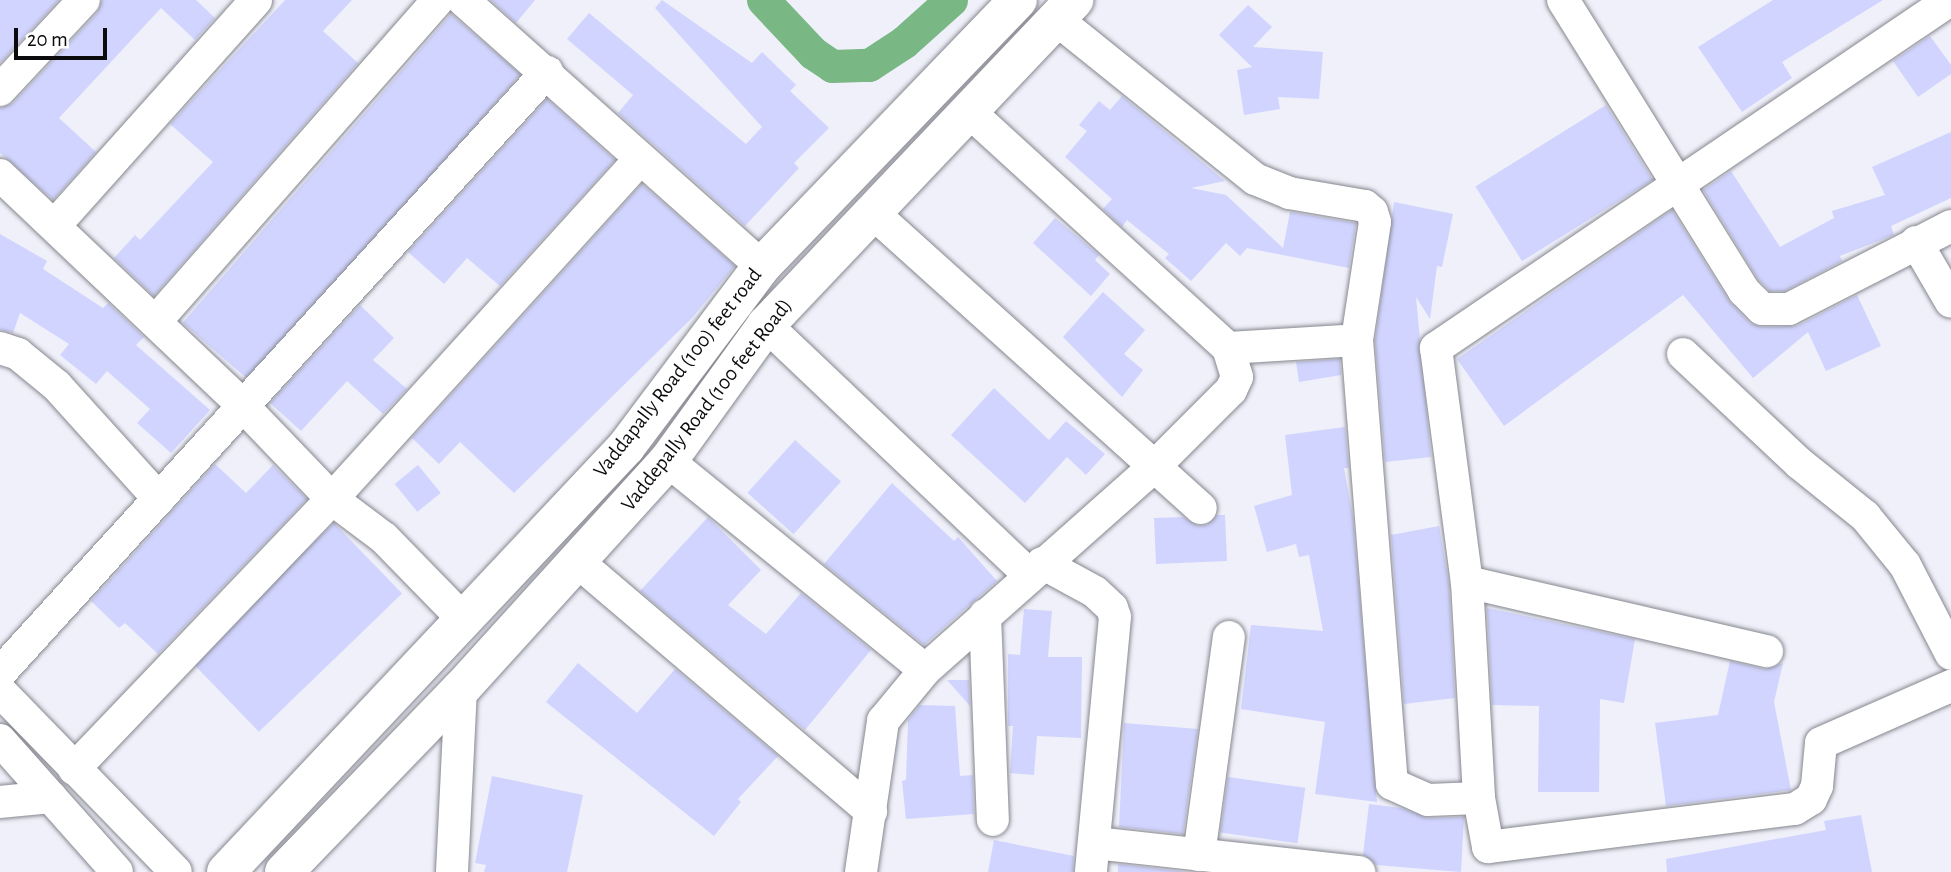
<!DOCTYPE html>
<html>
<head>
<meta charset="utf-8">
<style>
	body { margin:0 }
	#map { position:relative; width:1951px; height:872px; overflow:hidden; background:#eff0f9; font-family:"Alegreya Sans",sans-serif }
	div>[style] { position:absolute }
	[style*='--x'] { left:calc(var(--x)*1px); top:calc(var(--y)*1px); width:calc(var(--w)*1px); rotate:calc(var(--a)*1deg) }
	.canal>* { height:33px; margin:-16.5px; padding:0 16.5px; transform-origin:16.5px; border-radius:16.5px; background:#79b785 }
	.building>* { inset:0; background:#d1d4fe; transform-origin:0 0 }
	.roads { filter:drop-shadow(0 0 2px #86878f) drop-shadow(0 0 2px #86878f) }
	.minor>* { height:32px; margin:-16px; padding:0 16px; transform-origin:16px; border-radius:16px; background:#fff }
	.major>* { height:38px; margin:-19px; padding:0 19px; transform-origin:19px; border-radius:19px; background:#fff }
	span { translate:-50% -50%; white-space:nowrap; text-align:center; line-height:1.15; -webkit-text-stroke:5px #fff; paint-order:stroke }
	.street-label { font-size:21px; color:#0b0b0e }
	.scale { position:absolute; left:14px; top:28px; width:93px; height:32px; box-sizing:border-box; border:4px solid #0b0b0e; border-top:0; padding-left:9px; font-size:21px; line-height:24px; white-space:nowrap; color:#0b0b0e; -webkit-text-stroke:5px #fff; paint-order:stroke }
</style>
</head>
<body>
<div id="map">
	<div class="canal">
		<div style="--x:763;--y:0;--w:73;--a:46.7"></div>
		<div style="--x:813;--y:53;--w:23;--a:34"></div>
		<div style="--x:832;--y:66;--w:37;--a:-2"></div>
		<div style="--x:869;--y:65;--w:42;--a:-33.3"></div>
		<div style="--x:904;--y:42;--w:63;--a:-41.8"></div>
	</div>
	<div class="building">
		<div style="clip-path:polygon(0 0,59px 0,0 63px)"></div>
		<div style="clip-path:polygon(102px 0,196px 0,215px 18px,195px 40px,161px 8px,59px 118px,96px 152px,53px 200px,0 153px,0 108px,13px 103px,97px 13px)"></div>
		<div style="clip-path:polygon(285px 0,352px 0,323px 31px,358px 63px,154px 296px,114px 258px,135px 235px,140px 240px,213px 162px,170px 124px)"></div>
		<div style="clip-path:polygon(491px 0,535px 0,516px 23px)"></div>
		<div style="clip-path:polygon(662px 0,752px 63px,762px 52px,796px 85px,790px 91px,829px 128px,794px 163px,799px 168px,745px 226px,618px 113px,633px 95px,567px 39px,589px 13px,746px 144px,762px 127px,655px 8px)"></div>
		<div style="clip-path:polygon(1773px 0,1883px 0,1782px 62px,1792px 78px,1742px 112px,1698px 47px)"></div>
		<div style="clip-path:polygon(1248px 5px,1272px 27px,1253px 47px,1323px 52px,1319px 99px,1278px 97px,1280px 109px,1244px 115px,1237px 70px,1252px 67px,1219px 35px)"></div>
		<div style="left:451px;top:14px;width:92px;height:409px;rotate:41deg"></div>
		<div style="clip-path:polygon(1930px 36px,1951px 65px,1951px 74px,1918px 97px,1893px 61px)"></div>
		<div style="clip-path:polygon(1122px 96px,1225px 181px,1191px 188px,1226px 195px,1283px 248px,1290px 212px,1356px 223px,1349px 268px,1247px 248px,1240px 256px,1226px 243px,1191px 281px,1165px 258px,1169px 254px,1127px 220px,1122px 227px,1103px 209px,1112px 199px,1065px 157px,1087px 131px,1079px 125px,1099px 101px,1110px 110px)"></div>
		<div style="clip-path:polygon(547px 99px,615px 160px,500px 286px,467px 258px,444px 284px,408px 252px)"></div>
		<div style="left:1606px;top:105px;width:88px;height:154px;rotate:58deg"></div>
		<div style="clip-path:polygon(1951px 132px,1951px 198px,1891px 226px,1894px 235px,1840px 256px,1842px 261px,1785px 291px,1770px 291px,1758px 279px,1703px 190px,1731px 171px,1780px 247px,1834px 218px,1832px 211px,1885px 195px,1872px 167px)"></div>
		<div style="clip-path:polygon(642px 184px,735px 266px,692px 318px,514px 493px,460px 442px,439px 464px,412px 438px)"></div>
		<div style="clip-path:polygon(1394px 202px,1453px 214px,1442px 267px,1437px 266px,1430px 319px,1416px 297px,1431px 457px,1385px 462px,1375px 341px)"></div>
		<div style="clip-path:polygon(1672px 210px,1729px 301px,1750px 323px,1762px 327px,1797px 326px,1857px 295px,1881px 346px,1826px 371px,1808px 332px,1753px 378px,1683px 295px,1504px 426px,1457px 359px)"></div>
		<div style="clip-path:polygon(1055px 218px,1099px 255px,1095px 260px,1110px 274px,1091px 296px,1033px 243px)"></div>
		<div style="clip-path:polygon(0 234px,47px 261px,43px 269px,103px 308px,108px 303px,144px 337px,136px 345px,210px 410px,171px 453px,137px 423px,150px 409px,107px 371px,96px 384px,60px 355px,69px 344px,20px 313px,13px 333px,0 330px)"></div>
		<div style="clip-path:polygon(1103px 292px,1145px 330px,1124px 354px,1143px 370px,1122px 397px,1063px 337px)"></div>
		<div style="clip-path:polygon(360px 305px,394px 338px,373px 360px,407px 389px,383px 414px,347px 381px,301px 431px,270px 403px)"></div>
		<div style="clip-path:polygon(1340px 359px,1341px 375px,1299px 382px,1296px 362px)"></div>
		<div style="clip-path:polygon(994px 388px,1049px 440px,1066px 421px,1105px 454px,1086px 475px,1067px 457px,1025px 503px,951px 435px)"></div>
		<div style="clip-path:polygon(1345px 427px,1349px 468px,1344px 468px,1353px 517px,1377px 802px,1315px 794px,1325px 722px,1241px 709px,1251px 625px,1323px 631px,1309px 555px,1299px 557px,1296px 544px,1267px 552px,1254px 506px,1292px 495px,1285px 435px)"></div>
		<div style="left:795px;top:440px;width:62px;height:71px;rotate:42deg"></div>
		<div style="clip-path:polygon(215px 464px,246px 493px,273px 465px,307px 499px,158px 654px,125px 623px,119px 628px,91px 601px)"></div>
		<div style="left:418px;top:465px;width:36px;height:30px;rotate:51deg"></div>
		<div style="clip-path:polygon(892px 483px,954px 541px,958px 537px,997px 581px,924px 645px,824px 564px)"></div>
		<div style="clip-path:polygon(1217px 515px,1225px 515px,1227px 561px,1156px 564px,1154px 518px,1183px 517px,1198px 526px,1207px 525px)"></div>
		<div style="clip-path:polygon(708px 517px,761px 570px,728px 605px,766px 634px,801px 593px,871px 650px,805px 730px,640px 591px)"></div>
		<div style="left:334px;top:523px;width:98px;height:199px;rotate:46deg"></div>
		<div style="clip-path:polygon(1439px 526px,1449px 584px,1455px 698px,1404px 704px,1391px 535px)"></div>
		<div style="clip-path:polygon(1487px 608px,1635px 639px,1624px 703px,1600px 699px,1599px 792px,1538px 792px,1539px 706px,1492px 705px)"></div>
		<div style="clip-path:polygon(1024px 609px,1052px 611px,1048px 657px,1082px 657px,1081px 738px,1037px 736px,1034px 775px,1010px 773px,1013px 726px,1008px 726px,1008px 654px,1020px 655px)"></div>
		<div style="clip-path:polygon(1730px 661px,1764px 669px,1783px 663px,1774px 702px,1791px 790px,1666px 806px,1655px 723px,1718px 715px)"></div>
		<div style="clip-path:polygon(578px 663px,637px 713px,675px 669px,778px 756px,738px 799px,741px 802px,714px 836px,546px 702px)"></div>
		<div style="clip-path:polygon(947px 680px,969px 680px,970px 706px)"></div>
		<div style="clip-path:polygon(920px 705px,955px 706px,960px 776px,973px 775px,974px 814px,906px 819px,902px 781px,906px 780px,908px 720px)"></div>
		<div style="clip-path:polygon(1124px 723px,1198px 729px,1183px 834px,1119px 827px)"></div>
		<div style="clip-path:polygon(492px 776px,583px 795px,567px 872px,484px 872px,486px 865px,475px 863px)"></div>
		<div style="left:1228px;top:777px;width:78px;height:56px;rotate:8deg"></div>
		<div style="clip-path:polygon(1369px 804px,1401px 808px,1428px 818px,1464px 817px,1461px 872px,1376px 865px,1363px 855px)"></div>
		<div style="clip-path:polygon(1861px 815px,1872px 872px,1667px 872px,1666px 859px,1826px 830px,1824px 821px)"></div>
		<div style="clip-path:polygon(994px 840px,1074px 856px,1073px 872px,988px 872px)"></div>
		<div style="clip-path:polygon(1118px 864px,1187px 872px,1118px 872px)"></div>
	</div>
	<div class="roads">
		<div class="minor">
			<div style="--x:463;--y:0;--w:400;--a:41.7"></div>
			<div style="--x:1563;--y:0;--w:343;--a:58.1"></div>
			<div style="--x:1744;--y:291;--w:25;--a:45"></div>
			<div style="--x:1762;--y:309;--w:27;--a:0"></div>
			<div style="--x:1789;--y:309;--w:182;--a:-27.1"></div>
			<div style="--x:1950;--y:0;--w:621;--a:145.9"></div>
			<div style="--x:1436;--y:348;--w:236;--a:82.5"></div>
			<div style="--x:1467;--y:582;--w:216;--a:86.8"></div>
			<div style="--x:1479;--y:798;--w:50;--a:79.6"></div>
			<div style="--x:1488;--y:847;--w:309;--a:-7.1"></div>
			<div style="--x:1795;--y:809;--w:19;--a:-32"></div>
			<div style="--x:1811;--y:799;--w:14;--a:-65"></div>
			<div style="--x:1817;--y:786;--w:43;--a:-84.7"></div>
			<div style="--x:1821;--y:743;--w:142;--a:-23.7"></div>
			<div style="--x:1056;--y:19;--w:255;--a:38.8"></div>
			<div style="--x:1255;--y:179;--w:37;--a:22"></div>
			<div style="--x:1289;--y:193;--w:77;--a:9.7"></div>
			<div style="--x:1365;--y:206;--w:9;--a:41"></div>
			<div style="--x:1372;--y:212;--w:10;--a:73"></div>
			<div style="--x:1375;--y:222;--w:119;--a:98.7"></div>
			<div style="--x:1357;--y:340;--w:445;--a:85.5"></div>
			<div style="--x:1392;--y:784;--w:39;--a:24"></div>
			<div style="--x:1428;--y:800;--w:51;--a:-2.2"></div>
			<div style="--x:0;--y:90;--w:123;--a:-47"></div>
			<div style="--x:0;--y:175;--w:334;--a:43.5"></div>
			<div style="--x:242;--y:405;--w:130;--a:46.2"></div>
			<div style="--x:332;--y:499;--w:65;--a:36.9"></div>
			<div style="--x:384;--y:538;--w:113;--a:45.7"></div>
			<div style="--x:873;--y:213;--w:441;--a:42"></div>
			<div style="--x:56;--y:224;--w:300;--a:-48.2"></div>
			<div style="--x:1916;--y:242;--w:69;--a:59.7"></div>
			<div style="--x:156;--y:321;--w:427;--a:-48.7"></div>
			<div style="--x:766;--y:325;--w:363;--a:43.5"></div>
			<div style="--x:0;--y:348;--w:19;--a:18"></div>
			<div style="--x:18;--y:354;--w:50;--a:39.4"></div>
			<div style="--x:57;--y:386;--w:152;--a:47.9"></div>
			<div style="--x:1228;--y:348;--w:129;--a:-3.5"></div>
			<div style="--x:1683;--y:354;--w:159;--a:43.2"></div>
			<div style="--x:1799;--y:463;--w:85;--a:38.8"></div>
			<div style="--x:1865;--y:516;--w:63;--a:50.8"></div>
			<div style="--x:1905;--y:565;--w:100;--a:62.7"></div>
			<div style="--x:668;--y:461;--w:331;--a:39.1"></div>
			<div style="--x:578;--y:562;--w:385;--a:40.4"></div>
			<div style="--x:1042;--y:563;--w:60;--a:28.7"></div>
			<div style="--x:1095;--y:592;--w:23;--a:43"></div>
			<div style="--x:1112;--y:608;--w:9;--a:72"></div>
			<div style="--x:1115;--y:617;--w:256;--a:95.4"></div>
			<div style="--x:1467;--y:582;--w:308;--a:13"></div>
			<div style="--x:985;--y:615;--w:205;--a:87.8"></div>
			<div style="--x:0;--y:673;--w:813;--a:-47.69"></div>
			<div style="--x:0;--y:691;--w:252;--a:45.8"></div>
			<div style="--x:0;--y:740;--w:176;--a:48.4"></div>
			<div style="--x:74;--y:769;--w:373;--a:-46.3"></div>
			<div style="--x:332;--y:499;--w:459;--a:-47.8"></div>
			<div style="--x:0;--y:802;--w:51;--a:-5.6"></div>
			<div style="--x:1095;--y:843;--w:266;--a:6.3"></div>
			<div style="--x:1199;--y:855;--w:220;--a:-82.2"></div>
			<div style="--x:452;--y:872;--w:183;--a:-87.2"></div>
			<div style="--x:861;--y:872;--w:153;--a:-81.7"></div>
			<div style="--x:883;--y:721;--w:66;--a:-50.5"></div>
			<div style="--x:925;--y:670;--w:306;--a:-41.6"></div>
			<div style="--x:1154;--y:467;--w:109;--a:-45"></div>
			<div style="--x:1231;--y:390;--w:14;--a:-65"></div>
			<div style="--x:1237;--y:377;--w:30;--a:-107"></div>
			<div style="--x:1228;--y:348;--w:352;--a:-137.6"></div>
		</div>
		<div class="major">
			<div style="--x:226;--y:872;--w:584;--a:-46.74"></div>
			<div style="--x:626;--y:447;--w:226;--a:-53.1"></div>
			<div style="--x:762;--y:266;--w:369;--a:-46.1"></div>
			<div style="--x:284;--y:872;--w:255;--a:-46"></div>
			<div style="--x:461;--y:689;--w:308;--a:-47.8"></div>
			<div style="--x:668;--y:461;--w:168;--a:-54.2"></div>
			<div style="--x:766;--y:325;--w:448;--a:-46.5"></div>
		</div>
	</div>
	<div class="street-label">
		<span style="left:678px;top:373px;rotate:-52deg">Vaddapally Road (100) feet road</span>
		<span style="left:707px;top:405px;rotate:-52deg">Vaddepally Road (100 feet Road)</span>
	</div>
	<div class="scale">20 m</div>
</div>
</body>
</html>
